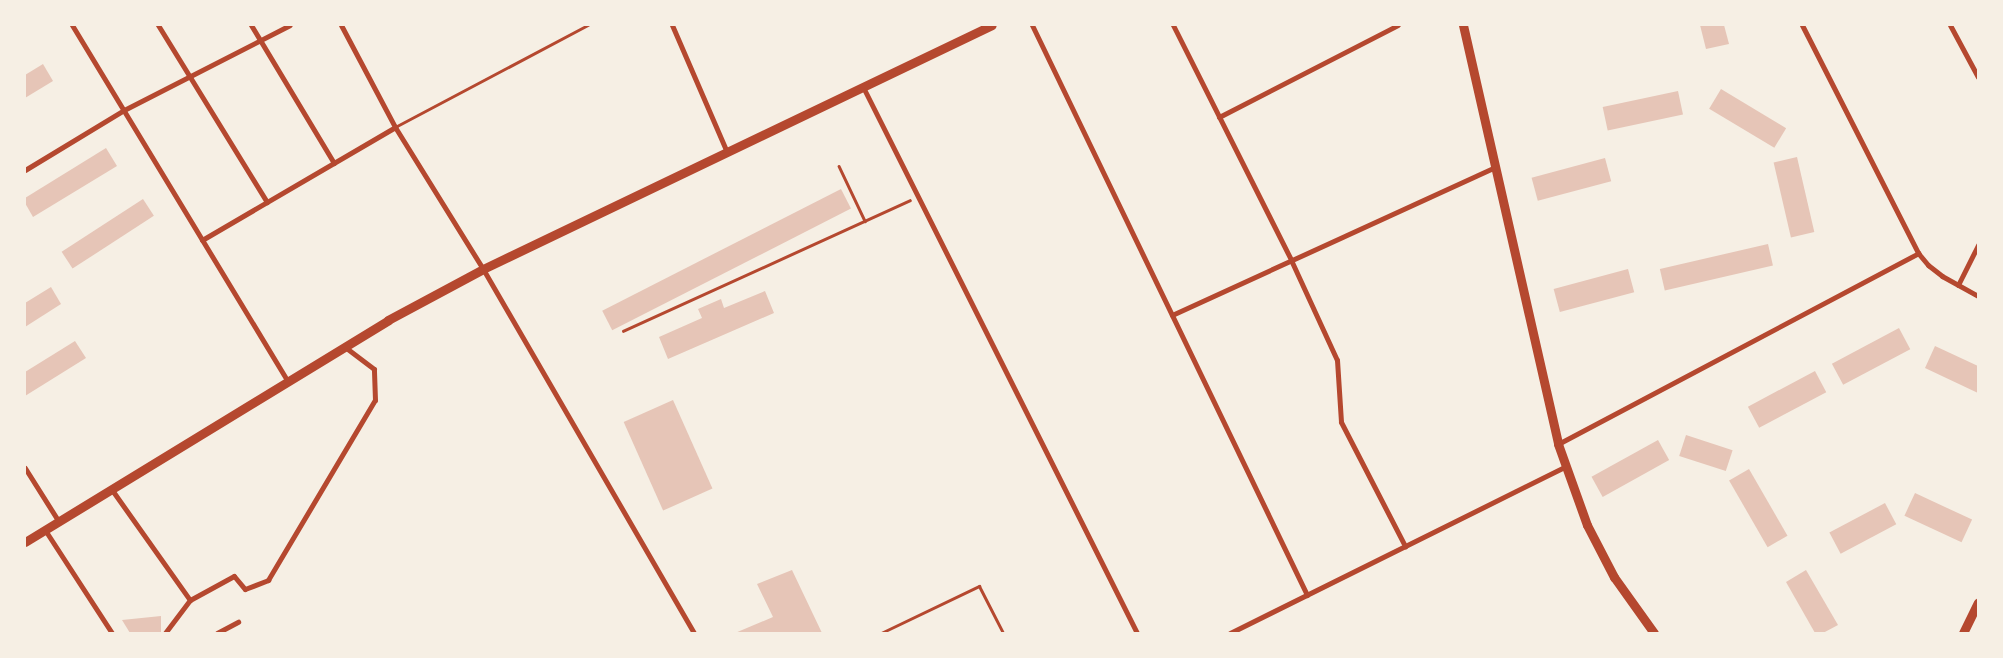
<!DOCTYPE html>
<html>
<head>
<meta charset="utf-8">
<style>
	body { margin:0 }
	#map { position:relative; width:2003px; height:658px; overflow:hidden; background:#f6efe4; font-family:Overpass,sans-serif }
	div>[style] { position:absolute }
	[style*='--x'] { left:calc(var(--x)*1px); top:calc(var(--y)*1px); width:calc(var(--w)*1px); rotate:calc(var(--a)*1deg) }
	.building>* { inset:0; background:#e6c5b7; transform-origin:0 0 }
	.path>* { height:2.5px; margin:-1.25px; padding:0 1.25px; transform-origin:1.25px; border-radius:1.25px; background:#b5482f }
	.service>* { height:3px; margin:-1.5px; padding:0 1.5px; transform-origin:1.5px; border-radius:1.5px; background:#b5482f }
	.minor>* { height:5px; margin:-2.5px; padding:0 2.5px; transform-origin:2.5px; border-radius:2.5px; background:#b5482f }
	.tertiary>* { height:9px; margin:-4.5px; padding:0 4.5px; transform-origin:4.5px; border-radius:4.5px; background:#b5482f }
	.secondary>* { height:9px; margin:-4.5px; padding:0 4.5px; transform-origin:4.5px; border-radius:4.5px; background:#b5482f }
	span { translate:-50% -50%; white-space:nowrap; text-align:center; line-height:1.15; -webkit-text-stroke:4px #f6efe4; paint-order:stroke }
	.frame { position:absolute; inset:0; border:26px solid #f6efe4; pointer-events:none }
</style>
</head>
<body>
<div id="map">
	<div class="building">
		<i style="clip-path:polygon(1700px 25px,1724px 25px,1729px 44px,1706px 49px)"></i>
		<i style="clip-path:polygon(43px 64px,53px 81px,25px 98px,25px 75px)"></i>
		<i style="left:1721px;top:89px;width:76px;height:23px;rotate:31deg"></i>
		<i style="left:1678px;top:91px;width:24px;height:77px;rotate:78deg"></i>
		<i style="clip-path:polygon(106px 148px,117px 166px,33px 217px,25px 203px,25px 198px)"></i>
		<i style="left:1797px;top:157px;width:77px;height:24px;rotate:77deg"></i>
		<i style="left:1605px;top:158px;width:24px;height:76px;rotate:75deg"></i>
		<i style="left:841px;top:189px;width:22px;height:268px;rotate:63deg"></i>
		<i style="left:143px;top:199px;width:20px;height:97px;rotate:57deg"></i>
		<i style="left:1768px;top:244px;width:22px;height:111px;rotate:77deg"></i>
		<i style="left:1628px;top:269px;width:24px;height:77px;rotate:75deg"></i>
		<i style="clip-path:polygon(51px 287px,61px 304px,25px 327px,25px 303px)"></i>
		<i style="clip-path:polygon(765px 291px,774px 313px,668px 359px,659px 337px,702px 318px,698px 309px,721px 299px,724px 308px)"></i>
		<i style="left:1899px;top:328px;width:24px;height:76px;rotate:62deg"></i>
		<i style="clip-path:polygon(75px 341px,86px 358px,25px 396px,25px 372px)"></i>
		<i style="clip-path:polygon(1935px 346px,1978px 366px,1978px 393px,1925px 368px)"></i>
		<i style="left:1815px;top:371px;width:24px;height:76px;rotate:62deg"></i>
		<i style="left:673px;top:400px;width:97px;height:54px;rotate:66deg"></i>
		<i style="left:1686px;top:435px;width:49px;height:22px;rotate:18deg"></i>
		<i style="left:1658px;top:440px;width:23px;height:76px;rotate:61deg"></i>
		<i style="left:1749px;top:469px;width:77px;height:23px;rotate:60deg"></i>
		<i style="left:1915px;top:493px;width:63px;height:25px;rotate:25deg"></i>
		<i style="left:1885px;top:503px;width:24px;height:63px;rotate:62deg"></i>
		<i style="clip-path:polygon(792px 570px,822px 633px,735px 633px,773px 617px,757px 584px)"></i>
		<i style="clip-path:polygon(1806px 570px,1838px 625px,1823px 633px,1815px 633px,1786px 582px)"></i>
		<i style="clip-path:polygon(161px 616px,161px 633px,130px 633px,122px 620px)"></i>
	</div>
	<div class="path">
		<i style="--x:839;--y:166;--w:61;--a:64.7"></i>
		<i style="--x:623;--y:331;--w:315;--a:-24.5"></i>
	</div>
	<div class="service">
		<i style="--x:395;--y:127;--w:218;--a:-27.9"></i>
		<i style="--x:881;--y:633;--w:109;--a:-25.6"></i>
		<i style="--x:979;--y:586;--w:53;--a:62.9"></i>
	</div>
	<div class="minor">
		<i style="--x:72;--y:25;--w:417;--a:58.8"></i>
		<i style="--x:158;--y:25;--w:208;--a:58.4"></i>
		<i style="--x:251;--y:25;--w:161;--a:59"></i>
		<i style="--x:341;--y:25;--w:115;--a:62.1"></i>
		<i style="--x:395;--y:127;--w:167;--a:58.2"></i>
		<i style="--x:483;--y:269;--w:421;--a:59.9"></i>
		<i style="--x:672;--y:25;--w:138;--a:66.6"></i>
		<i style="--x:1032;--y:25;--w:633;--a:64.24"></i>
		<i style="--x:1173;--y:25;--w:263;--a:63.3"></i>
		<i style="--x:1291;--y:260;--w:110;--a:65.3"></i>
		<i style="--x:1337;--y:360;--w:62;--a:86.3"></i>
		<i style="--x:1341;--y:422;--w:140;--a:62.7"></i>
		<i style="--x:1802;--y:25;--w:256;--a:63"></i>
		<i style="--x:1918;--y:253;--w:16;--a:50"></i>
		<i style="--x:1928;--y:265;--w:18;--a:38"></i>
		<i style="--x:1942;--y:276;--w:41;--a:29.1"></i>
		<i style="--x:1950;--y:25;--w:59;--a:61.7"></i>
		<i style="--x:863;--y:87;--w:611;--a:63.35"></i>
		<i style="--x:1219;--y:117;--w:201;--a:-27.2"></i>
		<i style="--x:25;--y:170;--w:116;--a:-31.2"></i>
		<i style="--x:124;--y:110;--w:186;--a:-27.1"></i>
		<i style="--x:202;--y:240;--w:224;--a:-30.3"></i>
		<i style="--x:1958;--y:285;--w:45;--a:-63.4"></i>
		<i style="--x:1172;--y:315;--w:355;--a:-24.6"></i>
		<i style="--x:1558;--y:444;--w:408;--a:-27.9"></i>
		<i style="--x:25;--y:468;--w:64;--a:57.8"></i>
		<i style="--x:112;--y:490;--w:135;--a:54.7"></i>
		<i style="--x:45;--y:530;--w:123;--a:57"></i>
		<i style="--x:165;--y:633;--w:41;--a:-52.9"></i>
		<i style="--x:190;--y:600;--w:50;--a:-28.6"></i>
		<i style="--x:234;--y:576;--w:17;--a:50"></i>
		<i style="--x:245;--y:589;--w:25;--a:-21"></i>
		<i style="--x:268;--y:580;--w:209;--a:-59.3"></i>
		<i style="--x:375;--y:400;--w:31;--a:-92"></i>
		<i style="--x:374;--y:369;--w:36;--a:-143"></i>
		<i style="--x:217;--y:633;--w:24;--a:-28"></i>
		<i style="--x:1230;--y:633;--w:375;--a:-26.4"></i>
	</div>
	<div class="tertiary">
		<i style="--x:1463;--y:25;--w:430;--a:77.2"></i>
		<i style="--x:1558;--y:444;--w:86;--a:70.3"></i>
		<i style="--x:1587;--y:525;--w:59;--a:62.6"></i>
		<i style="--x:1614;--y:577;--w:69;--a:54.5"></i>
		<i style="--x:1963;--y:633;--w:34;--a:-64"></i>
	</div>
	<div class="secondary">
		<i style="--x:25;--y:542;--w:426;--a:-31.4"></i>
		<i style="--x:388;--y:320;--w:108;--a:-28.2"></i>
		<i style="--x:483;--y:269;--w:564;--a:-25.61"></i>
	</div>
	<div class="frame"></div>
</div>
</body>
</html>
